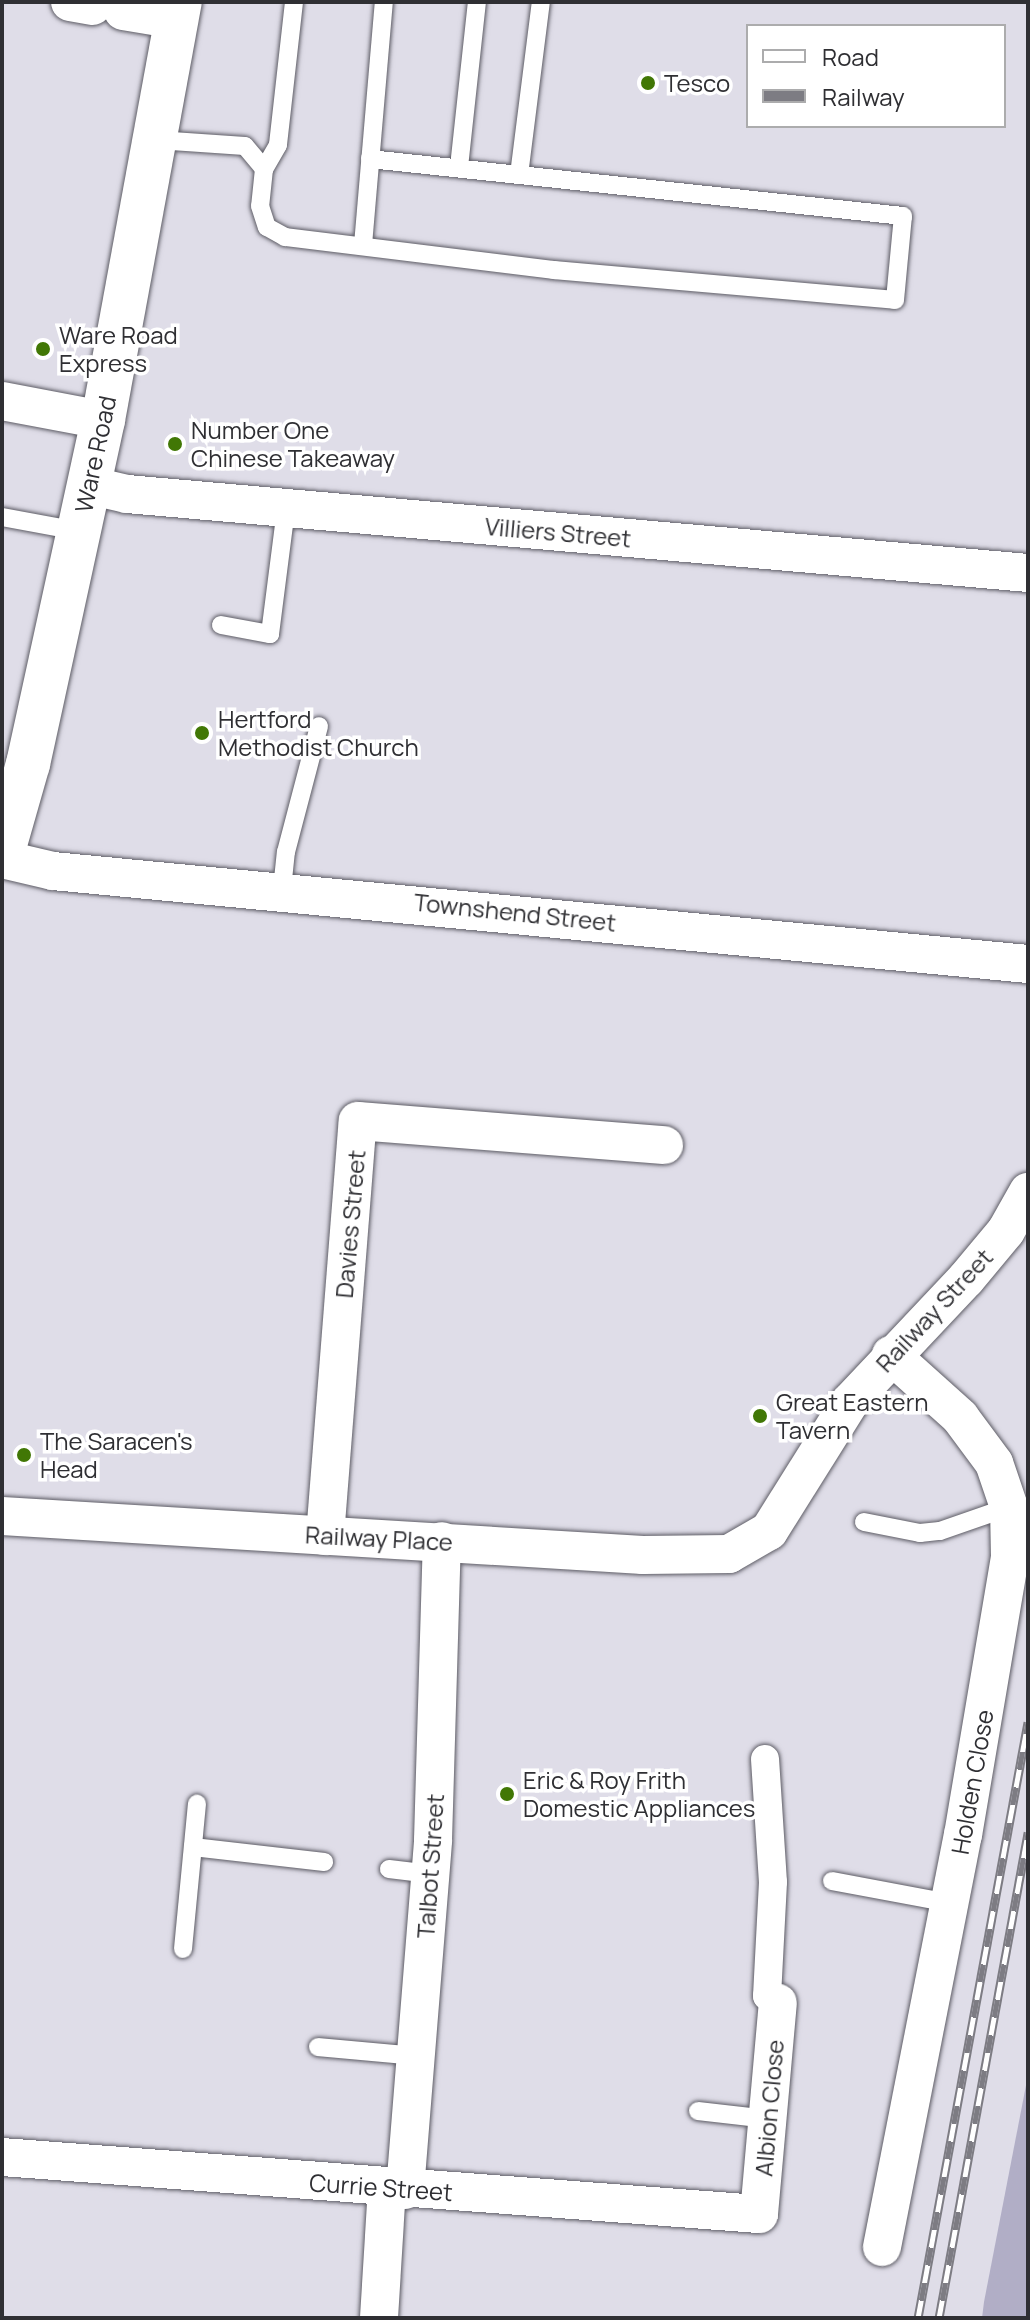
<!DOCTYPE html>
<html>
<head>
<meta charset="utf-8">
<style>
	body { margin:0 }
	#map { position:relative; width:1030px; height:2320px; overflow:hidden; background:#dfdde8; font-family:Manrope,sans-serif }
	div>[style] { position:absolute }
	[style*='--x'] { left:calc(var(--x)*1px); top:calc(var(--y)*1px); width:calc(var(--w)*1px); rotate:calc(var(--a)*1deg) }
	.green>* { inset:0; background:#b1aec6 }
	.roads { filter:drop-shadow(0 0 2px #5d5c65) drop-shadow(0 0 2px #5d5c65) }
	.service>* { height:18px; margin:-9px; padding:0 9px; transform-origin:9px; border-radius:9px; background:#fff }
	.pedestrian>* { height:28px; margin:-14px; padding:0 14px; transform-origin:14px; border-radius:14px; background:#fff }
	.minor>* { height:38px; margin:-19px; padding:0 19px; transform-origin:19px; border-radius:19px; background:#fff }
	.primary>* { height:44px; margin:-22px; padding:0 22px; transform-origin:22px; border-radius:22px; background:#fff }
	.rail>* { height:9px; margin-top:-4.5px; transform-origin:0; background:repeating-linear-gradient(90deg,#fff 0 18px,#7d7c83 0 36px); box-sizing:border-box; border-block:2px solid #7d7c83 }
	.dots>* { width:22px; height:22px; translate:-50% -50%; box-sizing:border-box; border:4px solid #fff; border-radius:50% }
	span { translate:-50% -50%; white-space:nowrap; text-align:center; line-height:1.15; -webkit-text-stroke:7px #fff; paint-order:stroke }
	.poi-label { font-size:24px; color:#2f2f33 }
	.left { translate:0 -50%; text-align:left }
	.street-label { font-size:24px; color:#2f2f33 }
	.frame { position:absolute; inset:0; border:4px solid #2f2f33; pointer-events:none }
	.legend { position:absolute; left:746px; top:24px; width:260px; height:104px; box-sizing:border-box; background:#fff; border:2px solid #acacad; margin:0; padding:10px 14px; list-style:none; font-size:24px; color:#2f2f33 }
	.legend li { display:flex; align-items:center; gap:16px; height:40px }
	.legend b { width:40px; border:2px solid #acacad }
</style>
</head>
<body>
<div id="map">
	<div class="green">
		<i style="clip-path:polygon(1028px 2075px,1028px 2318px,982px 2318px,984px 2302px)"></i>
	</div>
	<div class="roads">
		<div class="service">
			<i style="--x:294;--y:2;--w:144;--a:96.4"></i>
			<i style="--x:278;--y:145;--w:28;--a:120"></i>
			<i style="--x:264;--y:169;--w:37;--a:96"></i>
			<i style="--x:260;--y:206;--w:22;--a:72"></i>
			<i style="--x:267;--y:227;--w:21;--a:29"></i>
			<i style="--x:285;--y:237;--w:271;--a:7"></i>
			<i style="--x:554;--y:270;--w:342;--a:5"></i>
			<i style="--x:895;--y:300;--w:84;--a:-84.6"></i>
			<i style="--x:903;--y:216;--w:536;--a:-173.9"></i>
			<i style="--x:157;--y:140;--w:88;--a:3.9"></i>
			<i style="--x:245;--y:146;--w:30;--a:50"></i>
			<i style="--x:459;--y:167;--w:166;--a:-83.8"></i>
			<i style="--x:519;--y:175;--w:174;--a:-82.8"></i>
			<i style="--x:363;--y:245;--w:244;--a:-85.1"></i>
			<i style="--x:2;--y:517;--w:77;--a:10.4"></i>
			<i style="--x:221;--y:625;--w:50;--a:10.4"></i>
			<i style="--x:270;--y:634;--w:126;--a:-82.7"></i>
			<i style="--x:282;--y:889;--w:37;--a:-84"></i>
			<i style="--x:286;--y:852;--w:130;--a:-75.3"></i>
			<i style="--x:864;--y:1522;--w:57;--a:11.1"></i>
			<i style="--x:920;--y:1533;--w:20;--a:-6"></i>
			<i style="--x:940;--y:1531;--w:73;--a:-19.2"></i>
			<i style="--x:193;--y:1847;--w:132;--a:6.5"></i>
			<i style="--x:389;--y:1869;--w:42;--a:6.8"></i>
			<i style="--x:832;--y:1881;--w:120;--a:10.6"></i>
			<i style="--x:183;--y:1949;--w:146;--a:-84.5"></i>
			<i style="--x:318;--y:2047;--w:98;--a:5.2"></i>
			<i style="--x:698;--y:2111;--w:70;--a:6.5"></i>
		</div>
		<div class="pedestrian">
			<i style="--x:765;--y:1759;--w:123;--a:86.3"></i>
			<i style="--x:773;--y:1882;--w:114;--a:93"></i>
			<i style="--x:767;--y:1996;--w:13;--a:32"></i>
		</div>
		<div class="minor">
			<i style="--x:70;--y:2;--w:23;--a:10"></i>
			<i style="--x:123;--y:11;--w:55;--a:9.5"></i>
			<i style="--x:2;--y:401;--w:103;--a:10.7"></i>
			<i style="--x:88;--y:485;--w:40;--a:13"></i>
			<i style="--x:127;--y:494;--w:904;--a:5.01"></i>
			<i style="--x:2;--y:859;--w:52;--a:13.2"></i>
			<i style="--x:53;--y:871;--w:979;--a:5.45"></i>
			<i style="--x:2;--y:1516;--w:642;--a:3.48"></i>
			<i style="--x:643;--y:1555;--w:86;--a:-0.7"></i>
			<i style="--x:729;--y:1554;--w:46;--a:-29.9"></i>
			<i style="--x:769;--y:1531;--w:152;--a:-57.9"></i>
			<i style="--x:850;--y:1402;--w:169;--a:-46.7"></i>
			<i style="--x:966;--y:1279;--w:62;--a:-50.2"></i>
			<i style="--x:1006;--y:1231;--w:45;--a:-60.6"></i>
			<i style="--x:325;--y:1536;--w:416;--a:-85.5"></i>
			<i style="--x:358;--y:1121;--w:307;--a:4.5"></i>
			<i style="--x:2;--y:2157;--w:759;--a:4.31"></i>
			<i style="--x:759;--y:2214;--w:212;--a:-84.9"></i>
			<i style="--x:405;--y:2190;--w:351;--a:-85.4"></i>
			<i style="--x:433;--y:1840;--w:299;--a:-88.3"></i>
			<i style="--x:882;--y:2247;--w:420;--a:-78.9"></i>
			<i style="--x:963;--y:1835;--w:282;--a:-80.4"></i>
			<i style="--x:1010;--y:1557;--w:50;--a:-91.1"></i>
			<i style="--x:1009;--y:1507;--w:46;--a:-108.8"></i>
			<i style="--x:994;--y:1463;--w:57;--a:-126.5"></i>
			<i style="--x:960;--y:1417;--w:93;--a:-138.1"></i>
			<i style="--x:379;--y:2318;--w:130;--a:-86.5"></i>
		</div>
		<div class="primary">
			<i style="--x:2;--y:855;--w:95;--a:-74.1"></i>
			<i style="--x:28;--y:764;--w:352;--a:-77.7"></i>
			<i style="--x:103;--y:420;--w:425;--a:-79.6"></i>
		</div>
	</div>
	<div class="rail">
		<i style="--x:918;--y:2318;--w:606;--a:-79.54"></i>
		<i style="--x:939;--y:2318;--w:494;--a:-79.6"></i>
	</div>
	<div class="dots">
		<i style="left:648px;top:83px;background:#417705"></i>
		<i style="left:43px;top:349px;background:#417705"></i>
		<i style="left:175px;top:444px;background:#417705"></i>
		<i style="left:202px;top:733px;background:#417705"></i>
		<i style="left:760px;top:1416px;background:#417705"></i>
		<i style="left:24px;top:1455px;background:#417705"></i>
		<i style="left:507px;top:1794px;background:#417705"></i>
	</div>
	<div class="poi-label">
		<span class="left" style="left:664px;top:83px">Tesco</span>
		<span class="left" style="left:59px;top:349px">Ware Road<br>Express</span>
		<span class="left" style="left:191px;top:444px">Number One<br>Chinese Takeaway</span>
		<span class="left" style="left:218px;top:733px">Hertford<br>Methodist Church</span>
		<span class="left" style="left:776px;top:1416px">Great Eastern<br>Tavern</span>
		<span class="left" style="left:40px;top:1455px">The Saracen's<br>Head</span>
		<span class="left" style="left:523px;top:1794px">Eric &amp; Roy Frith<br>Domestic Appliances</span>
	</div>
	<div class="street-label">
		<span style="left:95px;top:454px;rotate:-78deg">Ware Road</span>
		<span style="left:558px;top:532px;rotate:5deg">Villiers Street</span>
		<span style="left:515px;top:912px;rotate:6deg">Townshend Street</span>
		<span style="left:350px;top:1224px;rotate:-85deg">Davies Street</span>
		<span style="left:934px;top:1310px;rotate:-47deg">Railway Street</span>
		<span style="left:379px;top:1538px;rotate:3deg">Railway Place</span>
		<span style="left:972px;top:1782px;rotate:-80deg">Holden Close</span>
		<span style="left:430px;top:1866px;rotate:-86deg">Talbot Street</span>
		<span style="left:769px;top:2108px;rotate:-85deg">Albion Close</span>
		<span style="left:381px;top:2187px;rotate:4deg">Currie Street</span>
	</div>
	<div class="frame"></div>
	<ul class="legend">
	<li><b style="height:10px;background:#fff"></b>Road</li>
	<li><b style="height:10px;background:#7d7c83"></b>Railway</li>
	</ul>
</div>
</body>
</html>
